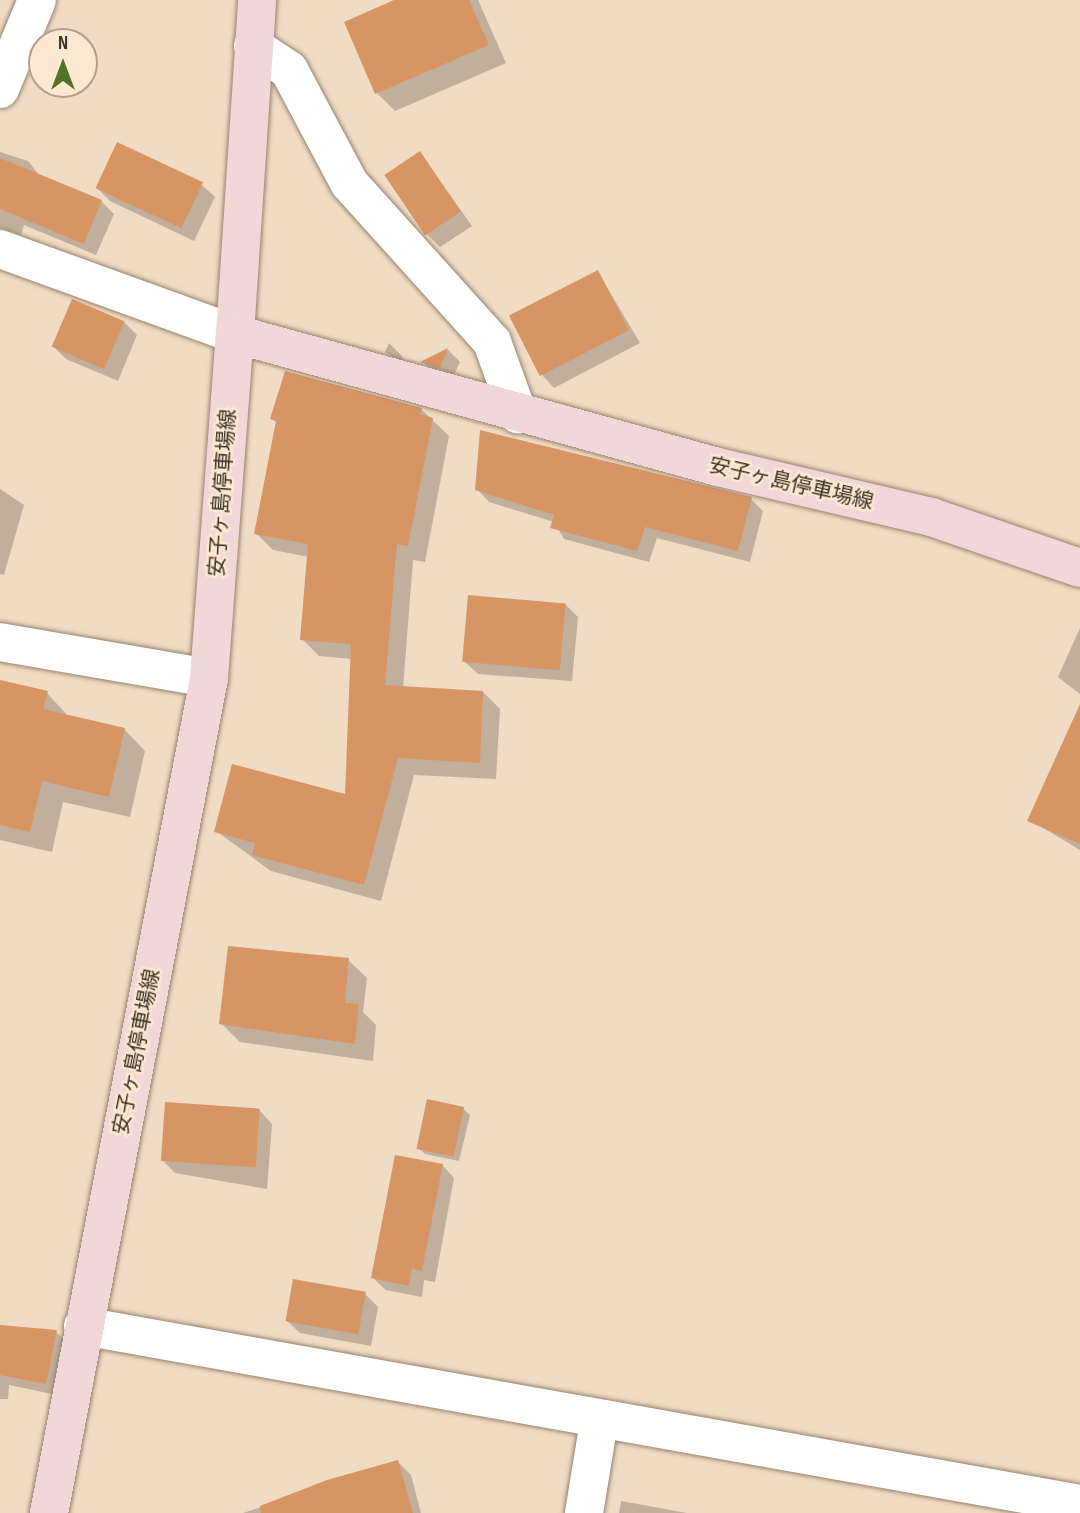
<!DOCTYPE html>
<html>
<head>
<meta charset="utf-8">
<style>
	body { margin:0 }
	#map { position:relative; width:1080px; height:1513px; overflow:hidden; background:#f0dbc4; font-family:"Sofia Sans Condensed","Noto Sans JP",sans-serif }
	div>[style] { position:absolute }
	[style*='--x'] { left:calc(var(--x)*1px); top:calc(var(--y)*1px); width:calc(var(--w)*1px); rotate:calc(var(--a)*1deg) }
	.shadow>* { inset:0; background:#0003 }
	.building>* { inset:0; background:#d89564; transform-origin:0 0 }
	.roads { filter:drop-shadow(0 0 2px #96836e) drop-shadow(0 0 2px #96836e) }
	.street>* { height:38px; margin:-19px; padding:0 19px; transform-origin:19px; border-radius:19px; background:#fff }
	.secondary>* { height:38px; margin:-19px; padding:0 19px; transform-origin:19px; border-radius:19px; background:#f2d7d8 }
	span { translate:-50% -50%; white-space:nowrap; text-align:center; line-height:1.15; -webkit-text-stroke:5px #fde8d1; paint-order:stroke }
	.street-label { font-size:21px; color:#3b332a }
	.north { position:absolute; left:28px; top:28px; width:70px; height:70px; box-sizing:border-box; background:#fde8d1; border:2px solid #afa08e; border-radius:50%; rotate:0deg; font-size:19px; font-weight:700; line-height:28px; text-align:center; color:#3b332a }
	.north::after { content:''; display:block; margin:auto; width:24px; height:32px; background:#537228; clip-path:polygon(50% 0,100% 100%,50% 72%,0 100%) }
</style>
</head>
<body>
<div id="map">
	<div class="shadow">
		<i style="clip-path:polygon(398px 0,478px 0,506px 63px,395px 111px,377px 93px)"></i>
		<i style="clip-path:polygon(118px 145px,202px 185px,215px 197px,194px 241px,110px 201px,97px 188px)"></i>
		<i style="clip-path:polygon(0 152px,28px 161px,40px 176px,101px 201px,114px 214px,96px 255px,24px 225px,21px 235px,0 228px)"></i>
		<i style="clip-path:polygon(420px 153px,472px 226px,440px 247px,427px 234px)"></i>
		<i style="clip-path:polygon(598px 272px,640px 343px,554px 388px,542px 375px)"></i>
		<i style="clip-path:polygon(124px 322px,137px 335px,118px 381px,66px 359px,53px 346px)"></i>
		<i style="clip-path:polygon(389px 343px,401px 355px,408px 367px,385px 352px)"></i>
		<i style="clip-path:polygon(448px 350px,460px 362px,452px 379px,423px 363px)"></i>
		<i style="clip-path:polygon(286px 373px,422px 410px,449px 436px,425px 562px,413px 560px,403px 688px,483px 692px,500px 709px,496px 779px,414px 775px,381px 901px,271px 871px,216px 831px,346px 796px,352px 659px,319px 656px,302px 639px,309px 557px,273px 550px,256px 533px,277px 423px,272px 419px)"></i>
		<i style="clip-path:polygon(0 489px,24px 505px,4px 575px,0 574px)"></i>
		<i style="clip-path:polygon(477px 489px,751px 499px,763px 511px,750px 562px,657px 538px,649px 562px,564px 539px,554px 522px,489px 502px)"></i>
		<i style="clip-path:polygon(565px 604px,578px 617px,572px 681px,478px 674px,465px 662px)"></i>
		<i style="clip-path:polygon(1080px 628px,1080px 694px,1058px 677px)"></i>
		<i style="clip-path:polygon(0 682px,47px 693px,68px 716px,124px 729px,145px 751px,130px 817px,63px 802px,52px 852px,0 840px)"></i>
		<i style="clip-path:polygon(1080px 708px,1080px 850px,1030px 820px)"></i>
		<i style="clip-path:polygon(348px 960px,367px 978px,363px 1012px,376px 1025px,373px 1061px,240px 1042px,221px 1023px)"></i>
		<i style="clip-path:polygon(463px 1109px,470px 1115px,459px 1161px,425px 1154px,419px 1148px)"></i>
		<i style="clip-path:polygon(260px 1111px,272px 1124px,267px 1189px,175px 1173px,162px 1160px)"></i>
		<i style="clip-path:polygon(442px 1165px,454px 1178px,435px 1282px,424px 1280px,422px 1297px,386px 1290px,373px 1278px)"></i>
		<i style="clip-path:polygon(365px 1294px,378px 1307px,371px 1346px,300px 1333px,287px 1321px)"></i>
		<i style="clip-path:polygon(0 1326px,56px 1332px,68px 1343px,57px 1395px,9px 1385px,8px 1399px,0 1399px)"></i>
		<i style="clip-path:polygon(398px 1462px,411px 1475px,421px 1513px,243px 1513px)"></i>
		<i style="clip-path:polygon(621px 1501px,687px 1513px,619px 1513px)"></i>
	</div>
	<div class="building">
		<i style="clip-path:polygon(394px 0,469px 0,489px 45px,375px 94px,344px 22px)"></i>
		<i style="left:117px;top:142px;width:95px;height:51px;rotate:25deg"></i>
		<i style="left:420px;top:151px;width:73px;height:43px;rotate:56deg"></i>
		<i style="clip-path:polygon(0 158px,102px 200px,84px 244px,0 209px)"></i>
		<i style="left:598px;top:270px;width:68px;height:100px;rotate:63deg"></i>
		<i style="left:72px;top:299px;width:57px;height:52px;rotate:23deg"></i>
		<i style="clip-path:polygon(448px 348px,440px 368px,420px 362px)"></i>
		<i style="clip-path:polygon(285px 371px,422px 408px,420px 414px,433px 418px,408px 546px,397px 544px,385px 685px,483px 691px,480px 763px,398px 758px,364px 885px,252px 855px,255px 843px,214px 832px,232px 764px,345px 794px,351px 644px,300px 640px,308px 544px,254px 534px,276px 421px,270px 419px)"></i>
		<i style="clip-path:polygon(480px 430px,752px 497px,738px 551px,645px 527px,637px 551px,550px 528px,554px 515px,475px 490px)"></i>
		<i style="left:468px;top:595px;width:98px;height:67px;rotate:5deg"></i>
		<i style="clip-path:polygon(0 680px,48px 691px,43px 709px,125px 728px,109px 797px,42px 781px,30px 832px,0 825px)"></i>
		<i style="clip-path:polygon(1080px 704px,1080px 844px,1027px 821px)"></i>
		<i style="clip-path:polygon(228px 946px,349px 958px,345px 1003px,359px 1004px,355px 1044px,219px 1024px)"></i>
		<i style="left:427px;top:1099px;width:38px;height:51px;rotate:12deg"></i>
		<i style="left:165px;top:1102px;width:95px;height:59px;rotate:4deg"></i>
		<i style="clip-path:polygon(395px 1155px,443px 1164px,422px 1271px,412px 1268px,409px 1286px,371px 1278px)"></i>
		<i style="left:293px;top:1279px;width:74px;height:43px;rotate:10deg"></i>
		<i style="clip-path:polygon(0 1325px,57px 1330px,46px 1384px,0 1375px)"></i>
		<i style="clip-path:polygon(398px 1460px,413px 1513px,261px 1513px,260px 1506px,327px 1480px)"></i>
	</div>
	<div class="roads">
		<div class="street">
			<i style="--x:253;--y:46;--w:43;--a:33.7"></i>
			<i style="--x:289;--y:70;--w:128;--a:62"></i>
			<i style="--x:349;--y:183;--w:214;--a:48"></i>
			<i style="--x:492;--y:342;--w:77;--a:70.1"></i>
			<i style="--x:0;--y:89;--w:96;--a:-67.4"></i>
			<i style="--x:0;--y:249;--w:250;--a:19.9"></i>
			<i style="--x:0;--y:642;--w:212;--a:9.8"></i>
			<i style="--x:83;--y:1326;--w:1013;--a:10.12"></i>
			<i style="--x:584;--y:1513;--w:93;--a:-80.7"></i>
		</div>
		<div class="secondary">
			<i style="--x:235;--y:334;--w:335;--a:-86.2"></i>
			<i style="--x:49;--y:1513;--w:850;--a:-79.15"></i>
			<i style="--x:209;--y:678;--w:345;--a:-85.7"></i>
			<i style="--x:235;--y:334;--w:497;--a:15.4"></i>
			<i style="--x:714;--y:466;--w:223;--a:13.2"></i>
			<i style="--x:931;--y:517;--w:157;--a:18.9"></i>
		</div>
	</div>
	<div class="street-label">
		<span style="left:791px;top:484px;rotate:13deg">安子ヶ島停車場線</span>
		<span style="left:223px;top:493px;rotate:-86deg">安子ヶ島停車場線</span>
		<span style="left:137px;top:1052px;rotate:-79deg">安子ヶ島停車場線</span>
	</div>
	<div class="north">N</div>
</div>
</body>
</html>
